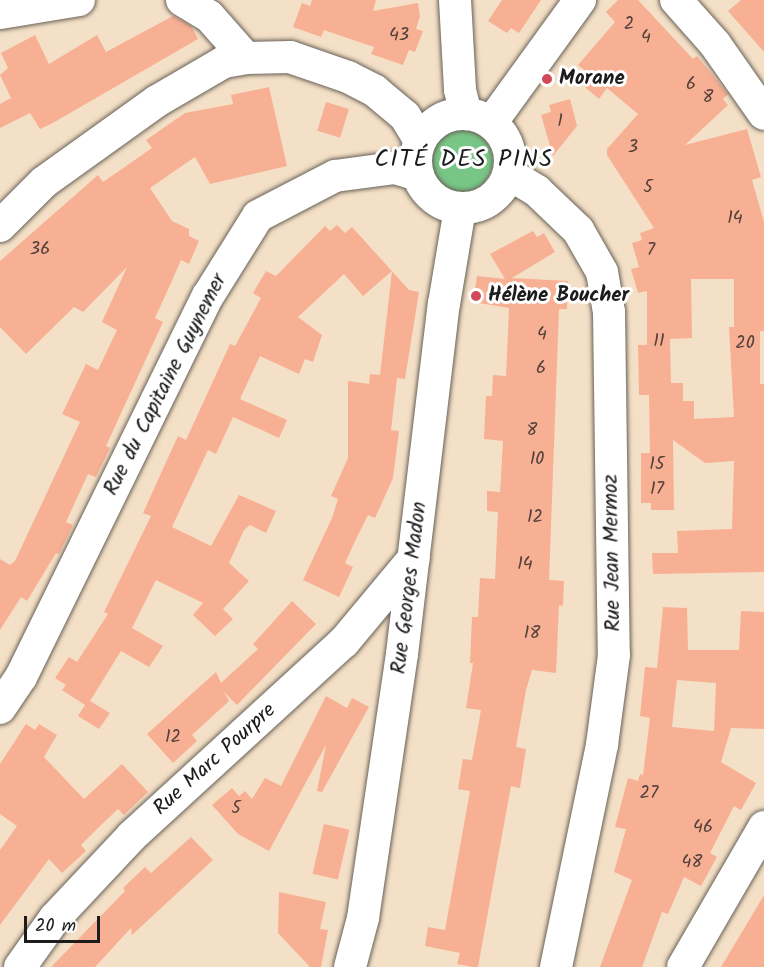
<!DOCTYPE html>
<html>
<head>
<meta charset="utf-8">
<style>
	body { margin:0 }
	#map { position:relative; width:764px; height:967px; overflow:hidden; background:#f4e0c6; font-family:Kalam,sans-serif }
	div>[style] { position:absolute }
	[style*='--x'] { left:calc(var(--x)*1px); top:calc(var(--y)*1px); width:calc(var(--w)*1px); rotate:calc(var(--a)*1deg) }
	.green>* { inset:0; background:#78c686 }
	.round { border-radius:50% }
	.building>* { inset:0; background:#f8b094; transform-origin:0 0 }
	.roads { filter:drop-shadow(0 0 2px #686158) drop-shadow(0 0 2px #686158) }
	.street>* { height:32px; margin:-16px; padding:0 16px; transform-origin:16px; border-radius:16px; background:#fff }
	.street>.ring { margin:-16px; padding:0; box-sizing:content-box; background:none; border:32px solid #fff; border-radius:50% }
	.dots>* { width:16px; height:16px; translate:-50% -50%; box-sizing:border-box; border:3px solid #fff; border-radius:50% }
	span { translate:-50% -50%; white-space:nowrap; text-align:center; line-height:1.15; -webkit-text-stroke:6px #fff; paint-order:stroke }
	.number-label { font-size:18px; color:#53413a }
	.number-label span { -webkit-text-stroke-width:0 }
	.poi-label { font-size:21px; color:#1c1c1c; font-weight:700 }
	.left { translate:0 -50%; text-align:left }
	.street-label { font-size:21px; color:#1c1c1c }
	.quarter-label { font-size:24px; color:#1c1c1c; letter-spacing:1.5px }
	.scale { position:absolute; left:24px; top:916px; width:76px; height:27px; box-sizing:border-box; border:3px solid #1c1c1c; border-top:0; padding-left:8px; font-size:18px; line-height:21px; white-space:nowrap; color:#1c1c1c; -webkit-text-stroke:4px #fff; paint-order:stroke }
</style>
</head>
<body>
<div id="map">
	<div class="green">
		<i class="round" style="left:431px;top:130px;width:62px;height:62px"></i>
	</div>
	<div class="building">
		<i style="clip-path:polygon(312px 0,376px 0,373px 11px,418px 3px,420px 16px,416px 29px,423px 31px,415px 52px,409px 50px,403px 65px,371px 54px,374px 47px,350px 39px,324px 30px,321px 37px,293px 27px,302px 3px,310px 6px)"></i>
		<i style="clip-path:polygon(502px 0,541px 0,519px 33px,511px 28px,507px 33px,488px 21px)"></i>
		<i style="clip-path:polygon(evenodd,618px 0,638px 0,693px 59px,697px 56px,728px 94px,723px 99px,728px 105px,685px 145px,747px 129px,761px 177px,752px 180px,764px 222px,764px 331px,760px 331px,760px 384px,764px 384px,764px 572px,653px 574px,652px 553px,678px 553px,677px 531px,732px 529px,734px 461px,705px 463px,673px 440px,674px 510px,651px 510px,651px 503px,641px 503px,641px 453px,650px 453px,649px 395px,639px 395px,638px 345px,647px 345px,647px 291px,638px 293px,631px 269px,639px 267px,632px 243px,642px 240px,640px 233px,654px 228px,607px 155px,607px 149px,638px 114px,607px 88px,599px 99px,580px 83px,588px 73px,578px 65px,615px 22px,606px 12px,618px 0,691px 279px,734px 279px,734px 327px,729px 327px,734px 417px,694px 419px,694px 401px,683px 401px,683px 383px,671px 383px,670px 339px,692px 338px,691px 279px)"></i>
		<i style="clip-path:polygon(741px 0,764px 0,764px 52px,728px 11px)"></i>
		<i style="clip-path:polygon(173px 16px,191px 26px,198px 39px,51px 124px,40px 129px,30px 113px,0 128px,0 104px,11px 98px,0 75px,8px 68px,1px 53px,35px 35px,49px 64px,97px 35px,106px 52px)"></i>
		<i style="clip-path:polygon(269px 87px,287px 166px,210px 184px,195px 157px,150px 188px,172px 221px,189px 229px,189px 236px,199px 241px,189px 264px,181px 260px,171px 283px,155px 318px,163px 322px,106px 446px,110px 448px,96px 477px,88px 474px,66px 522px,73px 525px,59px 554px,56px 553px,27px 601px,21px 597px,0 630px,0 559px,10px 565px,15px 561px,80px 422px,62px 414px,86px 364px,98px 370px,117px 330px,102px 322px,127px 267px,83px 312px,74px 307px,26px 354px,0 327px,0 261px,98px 175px,103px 182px,152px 148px,146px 140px,185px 113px,233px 104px,231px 95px)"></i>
		<i style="clip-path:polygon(570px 99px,577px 126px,553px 156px,541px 115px,551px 112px,549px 105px)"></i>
		<i style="left:326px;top:102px;width:24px;height:30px;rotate:17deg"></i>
		<i style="clip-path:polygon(337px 225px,345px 233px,352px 227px,409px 290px,419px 292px,405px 379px,397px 378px,391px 430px,399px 431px,393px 478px,375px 518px,368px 515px,356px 539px,345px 563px,353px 567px,339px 597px,303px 580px,332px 518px,338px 499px,331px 496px,348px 458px,348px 381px,369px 384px,370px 374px,380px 375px,392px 271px,363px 296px,344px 274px,298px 317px,322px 335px,313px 362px,305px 359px,299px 374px,260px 356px,240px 399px,287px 420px,279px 438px,233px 417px,216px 454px,208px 450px,172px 527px,211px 546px,239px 495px,276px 511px,266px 533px,250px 525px,244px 530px,229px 563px,249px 581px,223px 609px,233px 619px,215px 636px,193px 615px,203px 603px,156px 580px,132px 628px,163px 646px,149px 667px,121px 651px,90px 701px,110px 713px,99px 729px,78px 716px,85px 705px,62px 690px,66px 685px,55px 678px,69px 657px,77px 662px,108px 614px,104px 612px,151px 516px,143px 513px,167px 460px,178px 436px,186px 440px,230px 344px,235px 346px,261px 298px,253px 293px,266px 271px,276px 276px,325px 226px,330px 231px)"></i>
		<i style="clip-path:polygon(533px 231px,537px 237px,544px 233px,555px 252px,512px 278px,568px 281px,567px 309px,559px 309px,549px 580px,564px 581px,563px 606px,559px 605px,556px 673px,532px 670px,526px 690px,516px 747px,526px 749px,520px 788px,511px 786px,478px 967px,473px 967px,457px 964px,460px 953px,425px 946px,428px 927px,445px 930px,470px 791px,458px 789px,463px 759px,472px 760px,481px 710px,466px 708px,473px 663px,470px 663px,472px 617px,478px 617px,480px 578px,495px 579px,498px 512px,487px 511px,487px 491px,500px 492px,503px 441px,484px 439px,486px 396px,492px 396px,493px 375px,506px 376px,509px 308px,473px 302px,477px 276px,505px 279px,490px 254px)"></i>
		<i style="clip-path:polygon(292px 601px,316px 624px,237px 705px,224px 692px,229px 701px,192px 735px,197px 741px,173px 763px,147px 734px,216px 672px,221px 683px,258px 649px,253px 644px)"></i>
		<i style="clip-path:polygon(evenodd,663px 607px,687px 608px,688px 650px,739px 650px,741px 611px,764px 612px,764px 729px,731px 728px,721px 762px,756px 783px,741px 810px,734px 806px,710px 853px,717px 857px,701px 886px,684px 877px,668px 914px,662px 912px,642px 967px,600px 967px,632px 880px,614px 872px,626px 829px,615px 827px,628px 778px,638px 781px,640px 774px,643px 775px,650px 718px,640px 716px,645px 667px,657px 668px,663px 607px,677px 680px,716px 683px,714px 731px,672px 727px,677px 680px)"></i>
		<i style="clip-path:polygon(326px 696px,347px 708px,352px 698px,369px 707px,322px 792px,317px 791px,326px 745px,269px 851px,238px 834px,212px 805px,232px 788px,239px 796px,245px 791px,252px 799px,265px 778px,281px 786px)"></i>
		<i style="clip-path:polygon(26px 724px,35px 730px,39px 724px,57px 735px,44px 757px,84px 799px,122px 764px,148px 792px,124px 815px,118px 809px,99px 827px,81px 845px,86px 851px,62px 873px,49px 859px,0 925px,0 850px,17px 826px,0 814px,0 764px)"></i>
		<i style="left:324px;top:824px;width:26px;height:51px;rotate:13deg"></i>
		<i style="clip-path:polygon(191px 837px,213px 860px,132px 935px,131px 928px,95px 967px,51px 967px,125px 891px,123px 888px,145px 867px,151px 873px)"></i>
		<i style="clip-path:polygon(279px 892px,326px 902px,320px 929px,328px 930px,321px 967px,310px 967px,278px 933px)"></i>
		<i style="clip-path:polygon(764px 895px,764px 967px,721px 967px,742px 932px)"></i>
	</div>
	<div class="roads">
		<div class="street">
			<i style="--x:182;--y:0;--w:31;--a:31"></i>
			<i style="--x:209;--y:16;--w:56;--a:48.6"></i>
			<i style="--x:455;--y:0;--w:90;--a:86.8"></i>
			<i style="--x:460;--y:90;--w:25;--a:76"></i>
			<i style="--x:676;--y:0;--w:59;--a:48.4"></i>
			<i style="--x:715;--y:44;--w:85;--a:55"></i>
			<i style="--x:0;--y:13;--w:80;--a:-9.3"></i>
			<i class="ring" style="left:416px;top:114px;width:62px;height:62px"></i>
			<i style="--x:491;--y:123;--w:152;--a:-54.1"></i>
			<i style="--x:509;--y:174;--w:33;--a:31"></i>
			<i style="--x:537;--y:191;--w:57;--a:43.6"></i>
			<i style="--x:578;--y:230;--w:48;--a:60.3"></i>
			<i style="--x:602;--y:272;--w:41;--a:80.1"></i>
			<i style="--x:609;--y:312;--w:343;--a:89.2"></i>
			<i style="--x:614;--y:655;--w:91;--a:97.6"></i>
			<i style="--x:602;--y:745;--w:227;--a:101.7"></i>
			<i style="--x:0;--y:226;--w:62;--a:-45"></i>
			<i style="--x:44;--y:182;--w:139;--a:-35.6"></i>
			<i style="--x:157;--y:101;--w:78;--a:-30.2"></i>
			<i style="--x:224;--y:62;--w:22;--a:-10"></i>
			<i style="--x:246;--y:58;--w:44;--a:-1.3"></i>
			<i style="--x:290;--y:57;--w:61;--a:19"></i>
			<i style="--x:348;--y:77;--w:30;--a:27"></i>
			<i style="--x:375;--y:91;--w:39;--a:40"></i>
			<i style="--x:405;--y:116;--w:29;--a:59"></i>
			<i style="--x:0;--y:708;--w:37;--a:-56"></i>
			<i style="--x:21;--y:677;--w:424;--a:-63.9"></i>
			<i style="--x:208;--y:296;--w:94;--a:-58"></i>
			<i style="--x:258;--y:216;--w:87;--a:-27.5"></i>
			<i style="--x:335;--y:176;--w:61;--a:-7.6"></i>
			<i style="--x:395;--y:168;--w:24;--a:17"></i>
			<i style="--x:20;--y:967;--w:60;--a:-54.5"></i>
			<i style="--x:55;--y:918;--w:112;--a:-46.8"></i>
			<i style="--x:132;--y:836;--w:287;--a:-42.5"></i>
			<i style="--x:344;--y:642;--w:109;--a:-50.2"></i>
			<i style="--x:350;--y:967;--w:51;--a:-75.1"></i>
			<i style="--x:363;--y:918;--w:267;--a:-81.6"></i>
			<i style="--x:402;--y:654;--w:353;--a:-83.2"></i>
			<i style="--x:444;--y:304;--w:97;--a:-80.5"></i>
			<i style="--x:683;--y:967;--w:162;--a:-59.9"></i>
		</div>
	</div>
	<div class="dots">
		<i style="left:547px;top:79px;background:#d1495b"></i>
		<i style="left:476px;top:296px;background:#d1495b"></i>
	</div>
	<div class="number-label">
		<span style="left:629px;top:25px">2</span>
		<span style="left:399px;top:36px">43</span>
		<span style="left:646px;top:38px">4</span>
		<span style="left:691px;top:85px">6</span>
		<span style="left:708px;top:98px">8</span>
		<span style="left:560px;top:122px">1</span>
		<span style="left:633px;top:148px">3</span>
		<span style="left:648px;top:188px">5</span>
		<span style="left:735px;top:219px">14</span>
		<span style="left:40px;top:250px">36</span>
		<span style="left:651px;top:251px">7</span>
		<span style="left:542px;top:335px">4</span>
		<span style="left:659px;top:342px">11</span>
		<span style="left:745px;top:344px">20</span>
		<span style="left:541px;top:369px">6</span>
		<span style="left:532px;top:431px">8</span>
		<span style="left:537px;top:460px">10</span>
		<span style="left:657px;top:465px">15</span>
		<span style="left:657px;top:490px">17</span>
		<span style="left:535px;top:518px">12</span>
		<span style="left:525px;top:565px">14</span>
		<span style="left:532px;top:634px">18</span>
		<span style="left:173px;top:738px">12</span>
		<span style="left:649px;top:794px">27</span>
		<span style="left:236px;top:809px">5</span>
		<span style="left:703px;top:828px">46</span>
		<span style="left:692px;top:863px">48</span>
	</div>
	<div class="poi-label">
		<span class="left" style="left:559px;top:79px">Morane</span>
		<span class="left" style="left:488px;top:296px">Hélène Boucher</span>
	</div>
	<div class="street-label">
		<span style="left:166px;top:385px;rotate:-63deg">Rue du Capitaine Guynemer</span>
		<span style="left:613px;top:553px;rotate:-91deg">Rue Jean Mermoz</span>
		<span style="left:410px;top:588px;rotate:-83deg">Rue Georges Madon</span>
		<span style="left:215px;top:760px;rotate:-42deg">Rue Marc Pourpre</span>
	</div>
	<div class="quarter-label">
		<span style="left:464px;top:160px">CITÉ DES PINS</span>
	</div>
	<div class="scale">20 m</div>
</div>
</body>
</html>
